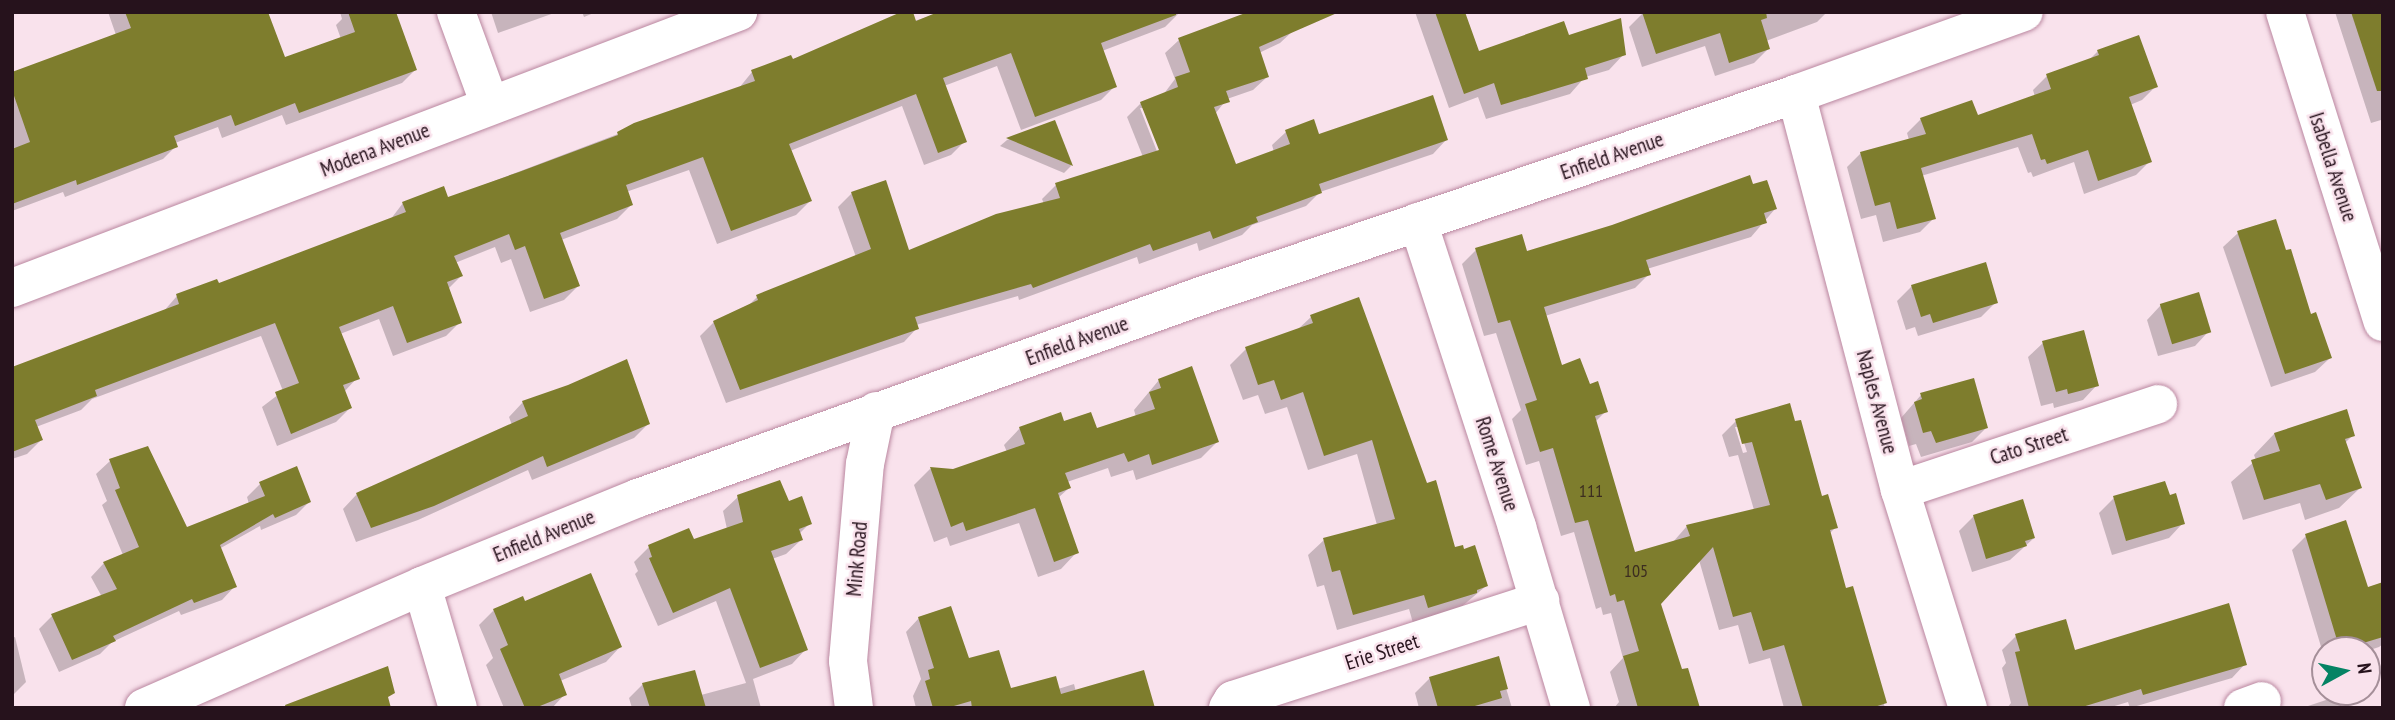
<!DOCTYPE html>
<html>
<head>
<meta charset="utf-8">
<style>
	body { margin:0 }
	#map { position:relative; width:2395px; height:720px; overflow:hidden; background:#f9e2ec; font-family:"PT Sans Narrow",sans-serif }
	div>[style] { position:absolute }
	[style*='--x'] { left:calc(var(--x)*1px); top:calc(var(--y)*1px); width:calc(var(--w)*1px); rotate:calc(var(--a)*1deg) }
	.shadow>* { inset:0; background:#0003 }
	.building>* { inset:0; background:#7e7d2d; transform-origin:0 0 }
	.roads { filter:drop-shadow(0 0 2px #ba87a0) drop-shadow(0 0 2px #ba87a0) }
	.minor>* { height:38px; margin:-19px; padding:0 19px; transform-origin:19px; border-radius:19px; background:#fff }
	span { translate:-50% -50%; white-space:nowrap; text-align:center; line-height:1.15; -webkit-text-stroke:5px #f9e2ec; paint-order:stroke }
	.number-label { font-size:18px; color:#3c2d20 }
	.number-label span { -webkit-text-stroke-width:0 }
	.street-label { font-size:21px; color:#26121c }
	.frame { position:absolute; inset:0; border:14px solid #26121c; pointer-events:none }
	.north { position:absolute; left:2311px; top:636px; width:70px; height:70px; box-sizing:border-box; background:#f9e2ec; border:2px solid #a58f99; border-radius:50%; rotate:82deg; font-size:19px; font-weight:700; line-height:28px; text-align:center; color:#26121c }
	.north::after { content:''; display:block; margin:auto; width:24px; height:32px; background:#058364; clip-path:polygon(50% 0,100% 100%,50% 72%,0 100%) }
</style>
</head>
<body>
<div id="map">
	<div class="shadow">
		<i style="clip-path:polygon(108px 12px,210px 12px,284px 59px,341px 39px,336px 25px,342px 19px,340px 12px,394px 12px,415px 70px,402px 83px,286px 125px,282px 115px,222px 138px,218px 127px,175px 143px,176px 146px,163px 159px,65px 197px,63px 192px,12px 211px,12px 74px,116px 35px)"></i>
		<i style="clip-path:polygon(491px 12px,557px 12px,498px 33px)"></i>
		<i style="clip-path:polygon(582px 12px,596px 12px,584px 17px)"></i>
		<i style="clip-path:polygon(943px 12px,1179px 13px,1165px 27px,1102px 51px,1115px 86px,1101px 100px,1021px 130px,997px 66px,944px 86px,965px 141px,951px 155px,924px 165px,902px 106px,790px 151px,810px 201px,796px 215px,717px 244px,689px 170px,626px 192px,631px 205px,617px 219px,561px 240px,578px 286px,564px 300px,530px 312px,511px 259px,501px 263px,495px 247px,455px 263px,461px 276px,448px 289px,460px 322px,446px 336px,393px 356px,379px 319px,340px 334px,357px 378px,344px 392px,350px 408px,336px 422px,277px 446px,262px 407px,283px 391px,261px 336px,92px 399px,81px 410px,36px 427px,41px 440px,27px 454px,12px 459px,12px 370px,163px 312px,177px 296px,216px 281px,218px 286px,390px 220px,403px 203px,447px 199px,739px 88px,752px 72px)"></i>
		<i style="clip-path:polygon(evenodd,1253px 12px,1287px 12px,1294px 30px,1280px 43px,1259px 53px,1267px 77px,1253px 90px,1227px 99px,1215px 114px,1235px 167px,1274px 152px,1272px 145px,1286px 132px,1318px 136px,1446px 140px,1433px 154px,1320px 192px,1306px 206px,1252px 225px,1242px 235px,1199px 251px,1197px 243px,1139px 264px,1137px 257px,1019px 300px,1018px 296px,916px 325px,917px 328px,904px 342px,726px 403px,700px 336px,714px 322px,746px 308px,757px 297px,856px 257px,838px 207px,852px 193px,908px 252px,1044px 204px,1042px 199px,1056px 185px,1143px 157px,1127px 117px,1141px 103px,1163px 95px,1175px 79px,1165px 53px,1179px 40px,1253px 12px,1140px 108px,1144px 108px,1163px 158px,1160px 159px,1140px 108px)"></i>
		<i style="clip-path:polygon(1415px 12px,1463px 12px,1478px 53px,1568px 37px,1624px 54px,1609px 70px,1585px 77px,1570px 94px,1486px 119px,1478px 97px,1449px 108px)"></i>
		<i style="clip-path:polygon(1827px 12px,1817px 22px,1766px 41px,1768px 49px,1754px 63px,1715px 76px,1705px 46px,1642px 67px,1629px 27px,1643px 13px)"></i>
		<i style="clip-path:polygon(2335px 12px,2383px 12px,2383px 125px,2381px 120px,2371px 123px)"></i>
		<i style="clip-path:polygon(2098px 51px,2156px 86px,2142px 100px,2130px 105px,2150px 161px,2136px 175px,2084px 194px,2074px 162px,2033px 177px,2031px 172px,2028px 173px,2018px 147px,1921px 176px,1934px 218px,1920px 232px,1883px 242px,1876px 215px,1861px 219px,1847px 167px,1861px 153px,1909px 140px,1907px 133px,1921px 119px,1977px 117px,2035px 97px,2033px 90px,2047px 76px,2089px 60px)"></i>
		<i style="clip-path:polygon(1054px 122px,1071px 166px,1064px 173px,1000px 146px,1007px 140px)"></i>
		<i style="clip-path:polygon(evenodd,1752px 186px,1775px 209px,1751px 237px,1647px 269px,1649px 274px,1635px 288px,1545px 316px,1561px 367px,1588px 386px,1606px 411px,1595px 422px,1634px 554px,1673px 542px,1687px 526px,1754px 510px,1738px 455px,1729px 457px,1722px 435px,1736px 421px,1821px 498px,1836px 527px,1829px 534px,1844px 590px,1852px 588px,1885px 708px,1784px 708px,1770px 658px,1749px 664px,1738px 625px,1719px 630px,1699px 560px,1659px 604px,1681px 672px,1699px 708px,1614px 708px,1619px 702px,1610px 672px,1623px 658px,1611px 613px,1603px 615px,1601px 607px,1596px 609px,1574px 532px,1561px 536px,1539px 461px,1526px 465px,1512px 419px,1521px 410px,1496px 333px,1484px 336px,1462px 264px,1476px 250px,1525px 253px,1752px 186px,1735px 427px,1739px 427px,1747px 452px,1743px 453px,1735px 427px)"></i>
		<i style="clip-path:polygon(2238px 233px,2310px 316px,2330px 358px,2315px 372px,2271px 387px,2223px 247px)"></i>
		<i style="clip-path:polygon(1912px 286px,1996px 302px,1981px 317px,1918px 336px,1915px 327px,1906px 330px,1897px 301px)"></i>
		<i style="clip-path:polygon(2161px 305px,2209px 331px,2195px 346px,2158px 356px,2147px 320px)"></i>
		<i style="clip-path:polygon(1311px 317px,1426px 485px,1454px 549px,1486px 586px,1460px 608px,1413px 623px,1409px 609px,1337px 630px,1324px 585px,1317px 587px,1308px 555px,1324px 540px,1377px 525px,1357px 454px,1308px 470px,1287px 407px,1265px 414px,1258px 395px,1243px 400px,1230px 365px,1246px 349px,1296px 331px)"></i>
		<i style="clip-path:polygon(2043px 343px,2097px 385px,2083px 400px,2054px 408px,2053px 403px,2041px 406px,2028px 357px)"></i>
		<i style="clip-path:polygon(1159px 380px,1217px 442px,1201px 458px,1136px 480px,1133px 470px,1111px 477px,1108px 468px,1067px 482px,1069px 488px,1058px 498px,1077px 552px,1061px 569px,1038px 577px,1019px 523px,950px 546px,947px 537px,934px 542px,914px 485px,930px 469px,953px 471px,1007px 452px,1004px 445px,1020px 428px,1063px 423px,1096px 430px,1136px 417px,1134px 410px)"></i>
		<i style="clip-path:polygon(1921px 395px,1986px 428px,1972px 442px,1921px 457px,1916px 444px,1909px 446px,1901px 418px)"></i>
		<i style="clip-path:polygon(523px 402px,648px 424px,634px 438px,532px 480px,528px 470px,418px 520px,356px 542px,343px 509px,357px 494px,512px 425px,509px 417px)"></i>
		<i style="clip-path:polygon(2274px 434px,2353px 435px,2345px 443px,2360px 488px,2339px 508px,2305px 520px,2300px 503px,2243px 520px,2231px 482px,2256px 460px,2254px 455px)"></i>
		<i style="clip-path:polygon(147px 448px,186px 529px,249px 504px,247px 497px,260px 484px,309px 502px,296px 515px,261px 530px,260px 526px,219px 549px,235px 586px,222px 600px,181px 615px,179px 611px,112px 642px,100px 654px,59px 672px,39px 629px,52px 616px,102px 597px,91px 577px,104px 563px,123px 555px,102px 505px,107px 501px,96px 474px,110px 461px)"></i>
		<i style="clip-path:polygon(738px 497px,788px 503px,810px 523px,799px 534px,801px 540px,786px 554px,772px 559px,806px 649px,792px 664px,753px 679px,761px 708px,632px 708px,629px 698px,643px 684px,701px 695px,746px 683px,716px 601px,658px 626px,635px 574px,638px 571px,634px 562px,649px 547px,693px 541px,727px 529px,723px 511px)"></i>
		<i style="clip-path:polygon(2114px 498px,2183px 523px,2169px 538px,2112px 555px,2099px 513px)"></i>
		<i style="clip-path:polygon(1974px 516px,2034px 538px,2010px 560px,1972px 572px,1959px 531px)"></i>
		<i style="clip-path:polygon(2306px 536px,2367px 589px,2383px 584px,2383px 644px,2379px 647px,2367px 651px,2325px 650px,2325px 660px,2292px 550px)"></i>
		<i style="clip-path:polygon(524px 603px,620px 647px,606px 662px,560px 681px,565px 694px,552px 708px,504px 708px,486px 665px,493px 658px,479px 625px,494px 610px)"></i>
		<i style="clip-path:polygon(919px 618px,967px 660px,1010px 690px,1058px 689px,1074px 684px,1076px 692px,1153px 708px,916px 708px,913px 696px,921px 679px,906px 632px)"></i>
		<i style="clip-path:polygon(2016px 636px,2074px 652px,2245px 664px,2232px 678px,2130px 708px,2128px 702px,2108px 708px,2007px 708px,2011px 703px,2002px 668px,2006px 663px,2002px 650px)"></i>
		<i style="clip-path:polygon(15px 637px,26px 682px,12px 696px,12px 638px)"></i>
		<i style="clip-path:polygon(1497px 658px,1512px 708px,1419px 708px,1415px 693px,1430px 678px)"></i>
		<i style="clip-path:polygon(2338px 696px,2342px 708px,2302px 708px)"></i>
	</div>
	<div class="building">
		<i style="clip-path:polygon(125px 12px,268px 12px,285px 57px,355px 32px,348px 12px,396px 12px,417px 70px,299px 113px,295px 103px,235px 126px,231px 115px,174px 136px,178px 147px,77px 185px,76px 180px,12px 204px,12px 149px,30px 142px,12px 90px,12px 72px,131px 28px)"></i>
		<i style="clip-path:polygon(901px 12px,913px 12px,916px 21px,938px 12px,1176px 12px,1176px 15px,1101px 43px,1117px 87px,1035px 117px,1011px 53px,943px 78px,967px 142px,938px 153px,916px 94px,789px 144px,812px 201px,731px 231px,703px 157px,626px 185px,633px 205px,560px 233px,580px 286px,544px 299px,525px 246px,515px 250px,509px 234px,454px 256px,463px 276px,447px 282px,462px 323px,407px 343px,393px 306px,339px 327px,360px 379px,343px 385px,352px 408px,291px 434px,275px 392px,299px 383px,275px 323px,95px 390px,97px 396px,35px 420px,43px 440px,12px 452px,12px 367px,179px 304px,176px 294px,217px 279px,219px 283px,406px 212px,402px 202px,444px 186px,448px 197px,519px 172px,618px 135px,617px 132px,634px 123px,755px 81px,751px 70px,791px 55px,793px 59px)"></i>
		<i style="clip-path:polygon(1248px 12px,1337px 13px,1259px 47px,1269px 77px,1226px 91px,1230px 102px,1214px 107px,1236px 164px,1290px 144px,1285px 130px,1314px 119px,1319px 134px,1433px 95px,1448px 140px,1319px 184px,1322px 193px,1256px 217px,1258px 222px,1213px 239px,1210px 231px,1153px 251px,1150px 244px,1033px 288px,1031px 284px,915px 317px,919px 329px,740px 390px,713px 321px,758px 300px,756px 295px,871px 249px,851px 192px,886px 180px,909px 250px,996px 214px,1060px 198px,1055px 183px,1159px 150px,1140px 102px,1178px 87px,1175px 77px,1190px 72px,1178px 38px)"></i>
		<i style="clip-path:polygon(1435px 12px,1465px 12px,1479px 51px,1564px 21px,1569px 35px,1621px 18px,1626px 55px,1585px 68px,1588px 79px,1501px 105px,1494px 83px,1464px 94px)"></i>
		<i style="clip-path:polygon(1642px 12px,1766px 12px,1767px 18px,1761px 20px,1770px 49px,1729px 63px,1720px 33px,1656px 54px)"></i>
		<i style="clip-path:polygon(2351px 12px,2383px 12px,2383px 91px,2377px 91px)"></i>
		<i style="clip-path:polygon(2139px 35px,2158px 87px,2129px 97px,2152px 162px,2098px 181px,2088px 150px,2047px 164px,2045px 159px,2041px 160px,2032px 134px,1921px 168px,1936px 219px,1897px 229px,1890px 202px,1875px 206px,1860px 152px,1926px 134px,1920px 118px,1972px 100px,1978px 115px,2051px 89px,2046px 74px,2099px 55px,2097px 50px)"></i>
		<i style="clip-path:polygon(1055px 120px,1073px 166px,1006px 138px)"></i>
		<i style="clip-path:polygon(1750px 175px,1753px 184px,1767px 180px,1777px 209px,1764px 213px,1767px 223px,1646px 260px,1651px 275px,1544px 307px,1562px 365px,1580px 358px,1590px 384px,1598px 381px,1608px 412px,1595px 416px,1635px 552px,1690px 536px,1686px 525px,1770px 505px,1752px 442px,1742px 444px,1735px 419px,1790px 403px,1795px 421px,1801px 420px,1822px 496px,1828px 494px,1838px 528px,1830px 530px,1846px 588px,1853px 586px,1887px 703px,1871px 708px,1803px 708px,1784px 645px,1763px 651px,1751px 612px,1733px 617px,1713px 547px,1661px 604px,1682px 669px,1688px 668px,1700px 708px,1638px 708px,1623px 656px,1639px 651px,1624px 600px,1617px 602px,1615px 594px,1610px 596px,1588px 520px,1575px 523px,1553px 448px,1540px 452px,1525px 404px,1537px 400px,1510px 320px,1498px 323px,1475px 248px,1522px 234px,1527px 251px,1612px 225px)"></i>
		<i style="clip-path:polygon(2276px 219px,2286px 250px,2291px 249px,2311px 314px,2316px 312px,2332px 358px,2285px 374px,2237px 231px)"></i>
		<i style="clip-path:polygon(1986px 262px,1998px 303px,1933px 323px,1930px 314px,1921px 317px,1911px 285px)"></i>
		<i style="left:2199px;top:292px;width:42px;height:41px;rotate:73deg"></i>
		<i style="clip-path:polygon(1359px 297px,1427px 483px,1436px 480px,1455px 547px,1463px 545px,1464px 549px,1475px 545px,1488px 586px,1477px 590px,1477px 593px,1428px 608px,1424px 595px,1353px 615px,1340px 570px,1332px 572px,1323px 538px,1395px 519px,1372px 440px,1324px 456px,1303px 392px,1281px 400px,1274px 380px,1258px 385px,1245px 347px,1313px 323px,1310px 315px)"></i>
		<i style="clip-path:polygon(2084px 330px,2099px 386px,2068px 394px,2067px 389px,2056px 392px,2042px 341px)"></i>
		<i style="clip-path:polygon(627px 359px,650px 424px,547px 467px,543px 456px,434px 506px,371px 528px,356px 493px,528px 416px,522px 401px,568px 385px)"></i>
		<i style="clip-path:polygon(1192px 366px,1219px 442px,1152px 465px,1149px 454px,1128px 462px,1124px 453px,1065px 473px,1071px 488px,1058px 493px,1079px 553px,1054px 562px,1035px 508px,966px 531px,963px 522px,951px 527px,930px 467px,953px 469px,1025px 444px,1019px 427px,1061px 412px,1064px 421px,1091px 412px,1097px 428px,1155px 409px,1149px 392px,1161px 388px,1158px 379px)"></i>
		<i style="clip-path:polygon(1974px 378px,1988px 428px,1936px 443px,1931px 431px,1923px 433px,1914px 402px,1922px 399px,1920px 393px)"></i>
		<i style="clip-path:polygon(2347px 409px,2355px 436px,2345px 439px,2362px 488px,2326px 500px,2320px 484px,2264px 500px,2251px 460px,2280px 451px,2274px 433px)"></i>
		<i style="clip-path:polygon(148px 446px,187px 527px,265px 496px,259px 482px,297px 466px,311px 502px,275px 518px,273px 514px,220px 545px,237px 587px,194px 603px,192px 599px,113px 636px,116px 641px,72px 660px,51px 614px,117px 589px,103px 562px,139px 547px,115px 490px,120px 488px,109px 459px)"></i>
		<i style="clip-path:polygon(780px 480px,789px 501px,802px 496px,812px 524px,799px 529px,803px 540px,771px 551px,808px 650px,760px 668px,730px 588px,673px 613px,649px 558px,652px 557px,648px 545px,689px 528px,694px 539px,743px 522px,737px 495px)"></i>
		<i style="clip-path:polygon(2165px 481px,2170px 495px,2176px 493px,2185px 524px,2126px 541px,2113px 496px)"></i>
		<i style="clip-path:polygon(2023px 499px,2035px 538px,2025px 541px,2027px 546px,1986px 559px,1973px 515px)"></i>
		<i style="clip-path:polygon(2346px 520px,2368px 587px,2383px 582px,2383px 637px,2340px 650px,2305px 534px)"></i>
		<i style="clip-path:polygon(591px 573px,622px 647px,559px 674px,567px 695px,535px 708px,525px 708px,500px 649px,508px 645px,493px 609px,523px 596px,525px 601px)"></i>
		<i style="clip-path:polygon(2229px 603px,2247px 665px,2143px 695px,2141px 689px,2079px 708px,2029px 708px,2015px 652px,2020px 651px,2015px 634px,2066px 619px,2075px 650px)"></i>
		<i style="clip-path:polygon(951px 606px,969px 658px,999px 650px,1011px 688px,1056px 676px,1061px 694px,1144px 670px,1155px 708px,972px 708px,971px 701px,947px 708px,933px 708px,925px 681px,930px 679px,928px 670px,934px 668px,918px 617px)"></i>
		<i style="clip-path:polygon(1499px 656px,1508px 689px,1500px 691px,1502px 698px,1468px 708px,1438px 708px,1429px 677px)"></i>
		<i style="clip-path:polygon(388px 666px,395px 693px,388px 697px,391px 708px,286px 708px,285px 705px)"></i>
		<i style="clip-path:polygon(695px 670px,706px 708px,650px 708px,642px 683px)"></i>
	</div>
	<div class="roads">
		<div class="minor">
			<i style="--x:456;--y:12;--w:99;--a:69.9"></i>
			<i style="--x:2285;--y:12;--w:325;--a:72.5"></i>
			<i style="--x:1796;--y:94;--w:409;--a:75.3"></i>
			<i style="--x:1900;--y:490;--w:228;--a:72.7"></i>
			<i style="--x:1418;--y:222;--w:321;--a:72"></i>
			<i style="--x:1517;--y:527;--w:189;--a:73.4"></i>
			<i style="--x:12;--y:288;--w:777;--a:-20.82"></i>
			<i style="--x:1900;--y:490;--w:272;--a:-18.4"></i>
			<i style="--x:422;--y:586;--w:127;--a:73.6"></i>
			<i style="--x:144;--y:708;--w:304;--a:-23.7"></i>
			<i style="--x:422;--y:586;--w:233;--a:-22.2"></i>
			<i style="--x:638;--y:498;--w:598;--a:-19.74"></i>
			<i style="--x:1201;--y:296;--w:628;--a:-18.75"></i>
			<i style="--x:1796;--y:94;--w:242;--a:-19.8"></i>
			<i style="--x:854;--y:708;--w:47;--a:-97.3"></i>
			<i style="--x:848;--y:661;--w:198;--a:-85.1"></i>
			<i style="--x:865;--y:464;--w:54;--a:-78.3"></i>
			<i style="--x:1228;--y:708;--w:9;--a:-58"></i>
			<i style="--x:1233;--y:700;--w:323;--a:-17.9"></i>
			<i style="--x:2243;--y:708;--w:20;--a:-20"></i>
		</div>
	</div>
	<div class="number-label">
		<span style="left:1591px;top:491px">111</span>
		<span style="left:1636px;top:571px">105</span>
	</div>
	<div class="street-label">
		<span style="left:375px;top:150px;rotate:-21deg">Modena Avenue</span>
		<span style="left:1612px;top:156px;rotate:-19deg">Enfield Avenue</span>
		<span style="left:2333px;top:167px;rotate:72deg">Isabella Avenue</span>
		<span style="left:1077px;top:341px;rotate:-20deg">Enfield Avenue</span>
		<span style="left:1877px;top:402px;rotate:75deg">Naples Avenue</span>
		<span style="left:2029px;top:446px;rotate:-18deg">Cato Street</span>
		<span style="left:1497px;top:464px;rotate:72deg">Rome Avenue</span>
		<span style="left:544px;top:536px;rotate:-22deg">Enfield Avenue</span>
		<span style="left:857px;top:559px;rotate:-85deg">Mink Road</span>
		<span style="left:1382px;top:652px;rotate:-18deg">Erie Street</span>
	</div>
	<div class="frame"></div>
	<div class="north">N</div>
</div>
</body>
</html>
